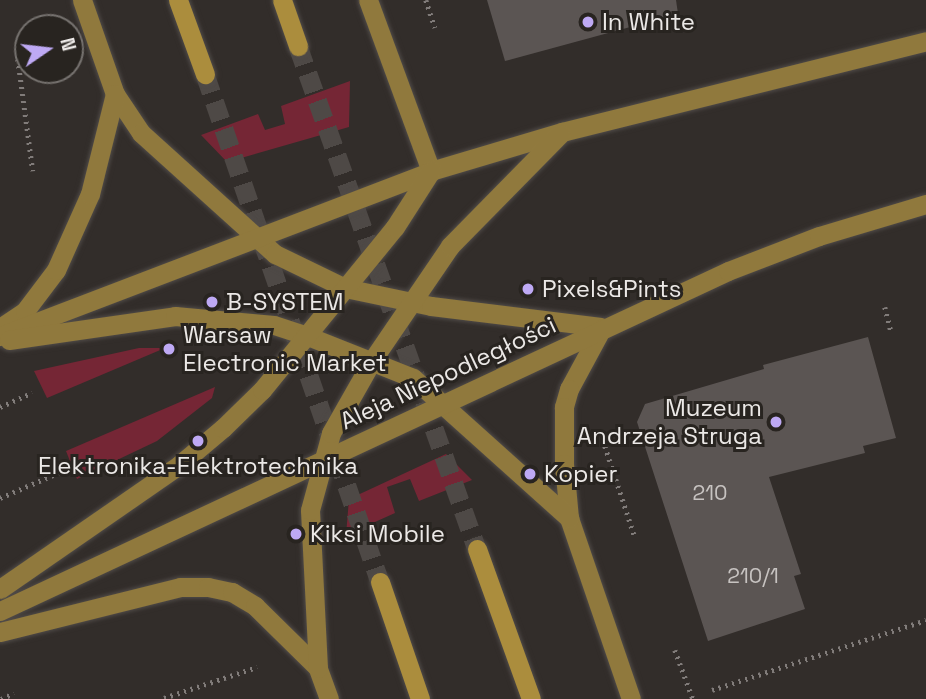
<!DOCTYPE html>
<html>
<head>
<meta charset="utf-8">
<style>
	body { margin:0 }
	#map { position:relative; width:926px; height:699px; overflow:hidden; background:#322d2a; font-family:"Space Grotesk",sans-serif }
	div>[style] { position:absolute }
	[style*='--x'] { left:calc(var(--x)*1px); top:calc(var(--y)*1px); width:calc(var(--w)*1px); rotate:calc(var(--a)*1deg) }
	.green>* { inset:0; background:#752635 }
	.building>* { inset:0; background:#5b5553 }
	.primary-tunnel>* { height:19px; margin-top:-9.5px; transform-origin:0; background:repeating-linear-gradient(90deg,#4e4946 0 19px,transparent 0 29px) }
	.path>* { height:4.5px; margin-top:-2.25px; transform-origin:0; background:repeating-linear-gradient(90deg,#817c7a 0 2px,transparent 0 7px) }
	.roads { filter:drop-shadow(0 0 2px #504b48) drop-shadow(0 0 2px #504b48) }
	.secondary>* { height:19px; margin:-9.5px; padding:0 9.5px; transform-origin:9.5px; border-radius:9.5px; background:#90793d }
	.primary>* { height:19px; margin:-9.5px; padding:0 9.5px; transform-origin:9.5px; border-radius:9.5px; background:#ab8d3d }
	.dots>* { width:19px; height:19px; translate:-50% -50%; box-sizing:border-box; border:4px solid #282420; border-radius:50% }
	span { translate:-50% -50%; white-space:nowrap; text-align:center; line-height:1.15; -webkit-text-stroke:6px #282420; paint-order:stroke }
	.number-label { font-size:21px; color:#c7c3c1 }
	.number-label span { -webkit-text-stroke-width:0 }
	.poi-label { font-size:24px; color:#ebe8e6 }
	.left { translate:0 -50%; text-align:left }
	.right { translate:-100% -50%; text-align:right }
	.street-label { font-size:24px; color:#ebe8e6 }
	.north { position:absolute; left:14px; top:14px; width:70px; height:70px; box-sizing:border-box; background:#282420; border:2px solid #76726f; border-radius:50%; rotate:76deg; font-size:19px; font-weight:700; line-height:28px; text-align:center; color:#ebe8e6 }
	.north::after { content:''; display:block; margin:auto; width:24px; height:32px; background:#bea9f4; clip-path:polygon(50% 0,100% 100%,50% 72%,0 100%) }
</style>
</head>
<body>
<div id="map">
	<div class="green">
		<i style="clip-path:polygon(350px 81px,349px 127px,227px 162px,201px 135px,258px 114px,265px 130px,285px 124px,281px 106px)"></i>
		<i style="clip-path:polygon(139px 348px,165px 348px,47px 398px,34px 371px)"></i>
		<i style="clip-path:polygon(215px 387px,212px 398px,157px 441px,77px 479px,66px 451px)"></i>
		<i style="clip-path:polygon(446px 454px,472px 480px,419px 501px,410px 479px,387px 487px,395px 513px,346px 535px,349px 499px)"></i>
	</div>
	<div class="building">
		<i style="clip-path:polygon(487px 0,676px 0,678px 14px,505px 61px)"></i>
		<i style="clip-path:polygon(868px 337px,896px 438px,863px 446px,865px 453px,769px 477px,801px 574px,794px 576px,805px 609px,708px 641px,637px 422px,645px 404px,764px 369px,763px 365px)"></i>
	</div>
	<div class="primary-tunnel">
		<i style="--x:298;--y:46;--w:534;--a:70.41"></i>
		<i style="--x:205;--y:74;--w:537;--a:70.99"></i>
	</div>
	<div class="path">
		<i style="--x:426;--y:0;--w:29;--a:72"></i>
		<i style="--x:18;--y:59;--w:113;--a:82.4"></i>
		<i style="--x:885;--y:307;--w:25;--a:76"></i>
		<i style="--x:0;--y:407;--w:35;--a:-24"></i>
		<i style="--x:605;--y:446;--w:93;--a:71.8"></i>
		<i style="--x:0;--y:498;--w:65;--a:-23.4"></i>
		<i style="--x:675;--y:650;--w:52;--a:69.8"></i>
		<i style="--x:712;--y:690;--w:225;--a:-18.1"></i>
		<i style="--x:164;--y:698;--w:98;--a:-18.4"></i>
		<i style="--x:1;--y:699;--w:14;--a:-25"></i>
	</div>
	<div class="roads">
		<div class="secondary">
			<i style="--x:82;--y:0;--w:100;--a:70.7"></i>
			<i style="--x:115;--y:94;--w:47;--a:56.3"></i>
			<i style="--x:141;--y:133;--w:181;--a:42.1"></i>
			<i style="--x:275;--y:254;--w:78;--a:25.9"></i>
			<i style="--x:345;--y:288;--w:88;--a:11.8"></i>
			<i style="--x:431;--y:306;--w:171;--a:7"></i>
			<i style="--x:368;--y:0;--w:182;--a:69.8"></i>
			<i style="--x:3;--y:326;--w:27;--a:-34"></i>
			<i style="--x:25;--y:311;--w:51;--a:-52.9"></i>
			<i style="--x:56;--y:270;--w:83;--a:-65.9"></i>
			<i style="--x:90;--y:194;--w:103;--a:-76"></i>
			<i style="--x:602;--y:328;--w:69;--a:118.4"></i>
			<i style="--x:569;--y:389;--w:19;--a:106"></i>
			<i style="--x:564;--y:407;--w:57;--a:90"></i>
			<i style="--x:564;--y:464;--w:54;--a:84.7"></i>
			<i style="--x:569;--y:518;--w:191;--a:71.1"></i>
			<i style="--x:0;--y:336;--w:462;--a:-20.9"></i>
			<i style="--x:431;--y:171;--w:137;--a:-16.6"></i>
			<i style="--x:562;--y:132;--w:375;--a:-14"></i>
			<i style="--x:9;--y:340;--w:168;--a:-8.2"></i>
			<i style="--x:175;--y:316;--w:99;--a:5.2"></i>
			<i style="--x:274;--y:325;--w:33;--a:18"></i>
			<i style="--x:305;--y:335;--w:116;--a:21.7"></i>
			<i style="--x:413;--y:378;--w:210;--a:41.9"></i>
			<i style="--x:0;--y:589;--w:218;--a:-34.7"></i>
			<i style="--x:179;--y:465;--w:57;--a:-40.1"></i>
			<i style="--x:223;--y:428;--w:54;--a:-44.3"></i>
			<i style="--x:262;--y:390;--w:210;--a:-50.8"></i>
			<i style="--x:395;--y:227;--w:67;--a:-57.3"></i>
			<i style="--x:0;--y:611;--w:803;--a:-25.03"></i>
			<i style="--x:728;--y:271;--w:97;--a:-21"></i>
			<i style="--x:819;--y:236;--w:112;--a:-16.7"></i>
			<i style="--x:0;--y:632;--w:186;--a:-14"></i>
			<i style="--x:180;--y:587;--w:28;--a:0"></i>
			<i style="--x:208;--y:587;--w:25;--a:12"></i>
			<i style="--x:232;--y:592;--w:27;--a:31"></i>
			<i style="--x:255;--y:606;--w:88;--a:44.5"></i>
			<i style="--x:329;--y:699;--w:33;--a:-110"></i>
			<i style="--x:318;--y:668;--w:158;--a:-92.9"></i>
			<i style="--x:310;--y:510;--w:80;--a:-74.7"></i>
			<i style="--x:331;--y:433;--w:85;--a:-60.4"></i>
			<i style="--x:373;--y:359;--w:137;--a:-55.7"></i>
			<i style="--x:450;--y:246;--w:157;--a:-45.5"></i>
		</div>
		<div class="primary">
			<i style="--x:178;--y:0;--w:79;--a:70"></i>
			<i style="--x:282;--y:0;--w:49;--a:70.8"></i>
			<i style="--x:477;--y:549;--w:159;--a:70.2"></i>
			<i style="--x:380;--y:582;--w:124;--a:71.1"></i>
		</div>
	</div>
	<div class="dots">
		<i style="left:588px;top:22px;background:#bea9f4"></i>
		<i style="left:528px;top:289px;background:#bea9f4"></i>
		<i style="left:212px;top:302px;background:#bea9f4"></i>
		<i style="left:169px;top:349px;background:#bea9f4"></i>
		<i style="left:776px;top:422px;background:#bea9f4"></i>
		<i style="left:198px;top:441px;background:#bea9f4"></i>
		<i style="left:530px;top:474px;background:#bea9f4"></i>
		<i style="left:296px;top:534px;background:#bea9f4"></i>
	</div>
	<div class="number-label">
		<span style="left:710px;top:493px">210</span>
		<span style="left:753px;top:576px">210/1</span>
	</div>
	<div class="poi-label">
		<span class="left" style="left:602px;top:22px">In White</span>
		<span class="left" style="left:542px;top:289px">Pixels&amp;Pints</span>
		<span class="left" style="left:226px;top:302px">B-SYSTEM</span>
		<span class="left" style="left:183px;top:349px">Warsaw<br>Electronic Market</span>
		<span class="right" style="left:762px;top:422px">Muzeum<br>Andrzeja Struga</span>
		<span style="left:198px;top:466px">Elektronika-Elektrotechnika</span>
		<span class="left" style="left:544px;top:474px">Kopier</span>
		<span class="left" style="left:310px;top:534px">Kiksi Mobile</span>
	</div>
	<div class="street-label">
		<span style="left:448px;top:373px;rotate:-25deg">Aleja Niepodległości</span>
	</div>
	<div class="north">N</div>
</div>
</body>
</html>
